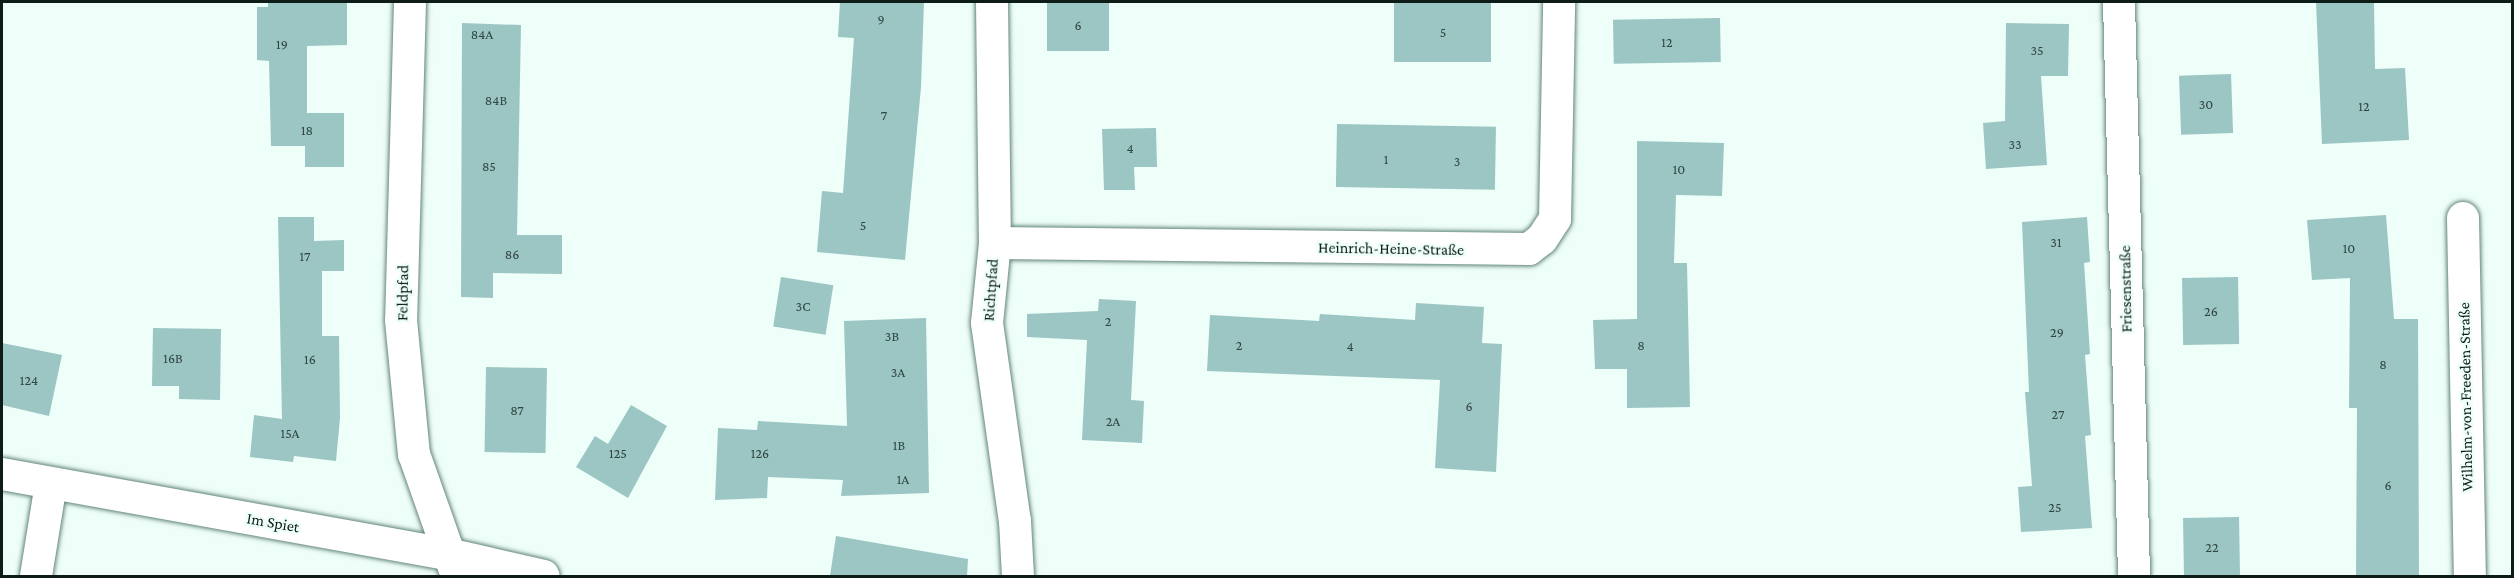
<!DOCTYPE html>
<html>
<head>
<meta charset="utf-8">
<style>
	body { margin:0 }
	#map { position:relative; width:2514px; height:578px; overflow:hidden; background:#eefef8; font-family:"Crimson Pro",serif }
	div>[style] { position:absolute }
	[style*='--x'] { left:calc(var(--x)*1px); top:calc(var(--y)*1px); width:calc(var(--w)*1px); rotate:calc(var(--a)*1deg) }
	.building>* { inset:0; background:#9bc6c3; transform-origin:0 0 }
	.roads { filter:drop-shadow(0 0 2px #62867a) drop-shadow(0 0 2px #62867a) }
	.minor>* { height:32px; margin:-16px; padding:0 16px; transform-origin:16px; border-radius:16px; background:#fff }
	span { translate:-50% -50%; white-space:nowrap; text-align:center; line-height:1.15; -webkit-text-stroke:5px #eefef8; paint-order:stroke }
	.number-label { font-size:14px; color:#304642 }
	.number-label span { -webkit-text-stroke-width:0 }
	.street-label { font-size:16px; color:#0d1c17 }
	.frame { position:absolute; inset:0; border:3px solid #0d1c17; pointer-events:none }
</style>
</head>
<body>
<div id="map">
	<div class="building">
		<i style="clip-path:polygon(268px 2px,347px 2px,347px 45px,307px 46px,307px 113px,344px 113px,344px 167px,305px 167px,305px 146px,271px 146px,269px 61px,257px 60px,257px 7px,268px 7px)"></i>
		<i style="clip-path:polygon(840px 2px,924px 2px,921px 87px,905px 260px,817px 252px,822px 191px,843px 193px,854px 38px,838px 37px)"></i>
		<i style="left:1047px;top:2px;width:62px;height:49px"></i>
		<i style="left:1394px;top:2px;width:97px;height:60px"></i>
		<i style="clip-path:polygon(2316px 2px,2374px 2px,2375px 69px,2405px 68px,2409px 140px,2322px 144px)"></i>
		<i style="left:1720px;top:18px;width:44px;height:107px;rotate:89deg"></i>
		<i style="clip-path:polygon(462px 23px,521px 25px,517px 235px,562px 235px,562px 274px,493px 273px,493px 298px,461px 297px)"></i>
		<i style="clip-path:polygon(2006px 23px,2069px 24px,2068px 76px,2041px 76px,2047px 165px,1986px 169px,1983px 123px,2005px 121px)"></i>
		<i style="left:2231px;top:74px;width:59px;height:52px;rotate:88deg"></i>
		<i style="left:1337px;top:124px;width:159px;height:63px;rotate:1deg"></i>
		<i style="clip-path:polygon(1156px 128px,1157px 167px,1134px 167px,1135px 190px,1104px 190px,1102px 129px)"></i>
		<i style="clip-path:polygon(1637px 141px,1724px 143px,1722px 196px,1676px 195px,1674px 263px,1687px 263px,1690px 407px,1627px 408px,1627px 369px,1595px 369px,1593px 320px,1637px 319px)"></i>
		<i style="clip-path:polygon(2386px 215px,2394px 319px,2418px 319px,2419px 576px,2356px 576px,2357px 408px,2349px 408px,2350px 278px,2312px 280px,2307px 220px)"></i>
		<i style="clip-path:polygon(278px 217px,314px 217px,314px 241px,344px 240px,344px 271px,322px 271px,322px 336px,339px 336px,340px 418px,336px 461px,294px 456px,293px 462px,250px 457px,254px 415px,282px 419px)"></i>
		<i style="clip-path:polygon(2087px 217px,2090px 262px,2084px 263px,2090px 354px,2085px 355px,2091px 435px,2085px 436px,2092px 528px,2021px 532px,2018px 487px,2032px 486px,2025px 392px,2029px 392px,2022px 222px)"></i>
		<i style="left:781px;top:277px;width:53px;height:50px;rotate:9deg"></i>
		<i style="left:2238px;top:277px;width:67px;height:56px;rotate:89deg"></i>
		<i style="clip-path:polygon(1099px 299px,1136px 301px,1131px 400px,1144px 401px,1142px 443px,1082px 440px,1087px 340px,1027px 337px,1027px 314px,1098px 311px)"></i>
		<i style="clip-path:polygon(1416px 303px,1484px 307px,1482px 343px,1502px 344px,1496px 472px,1435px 468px,1440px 380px,1207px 371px,1210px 315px,1319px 321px,1320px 314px,1415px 320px)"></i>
		<i style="clip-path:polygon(926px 318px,929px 493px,841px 496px,843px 480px,768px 477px,767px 498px,715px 500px,718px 428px,757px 430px,758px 421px,847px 426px,844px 321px)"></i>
		<i style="clip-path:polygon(153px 328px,221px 329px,220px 400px,179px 399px,179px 386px,152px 386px)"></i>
		<i style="clip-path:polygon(2px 343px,62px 355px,49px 416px,2px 405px)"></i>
		<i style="left:486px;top:367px;width:61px;height:85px;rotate:1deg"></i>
		<i style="clip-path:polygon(631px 405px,667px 426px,628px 498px,576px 467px,595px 436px,608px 444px)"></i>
		<i style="left:2239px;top:517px;width:59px;height:56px;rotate:89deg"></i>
		<i style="clip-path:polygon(836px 536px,968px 559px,967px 576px,830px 576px)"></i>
	</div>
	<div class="roads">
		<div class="minor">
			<i style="--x:410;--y:2;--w:318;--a:91.6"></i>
			<i style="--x:401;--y:320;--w:135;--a:84.5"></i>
			<i style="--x:414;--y:454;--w:129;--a:70.6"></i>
			<i style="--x:992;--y:2;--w:241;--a:89.3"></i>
			<i style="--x:995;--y:243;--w:80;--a:95.7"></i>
			<i style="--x:987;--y:323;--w:200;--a:82"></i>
			<i style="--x:1015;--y:521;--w:55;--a:86.9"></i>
			<i style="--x:2119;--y:2;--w:574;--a:88.5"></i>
			<i style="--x:2463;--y:218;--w:358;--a:88.9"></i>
			<i style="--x:995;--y:243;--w:534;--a:0.64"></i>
			<i style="--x:1529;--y:249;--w:16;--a:-38"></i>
			<i style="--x:1542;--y:239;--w:24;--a:-57"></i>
			<i style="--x:1555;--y:219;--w:217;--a:-88.9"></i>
			<i style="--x:2;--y:474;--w:453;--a:10.2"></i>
			<i style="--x:448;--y:554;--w:98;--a:12.9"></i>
			<i style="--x:36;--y:576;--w:94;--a:-80.8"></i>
		</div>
	</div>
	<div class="number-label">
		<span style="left:881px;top:19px">9</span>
		<span style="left:1078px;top:25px">6</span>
		<span style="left:1443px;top:32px">5</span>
		<span style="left:482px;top:34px">84A</span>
		<span style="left:1667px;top:42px">12</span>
		<span style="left:282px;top:44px">19</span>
		<span style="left:2037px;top:50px">35</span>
		<span style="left:496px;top:100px">84B</span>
		<span style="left:2206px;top:104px">30</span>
		<span style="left:2364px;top:106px">12</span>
		<span style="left:884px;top:115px">7</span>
		<span style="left:307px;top:130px">18</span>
		<span style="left:2015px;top:144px">33</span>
		<span style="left:1130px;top:148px">4</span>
		<span style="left:1386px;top:159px">1</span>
		<span style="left:1457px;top:161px">3</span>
		<span style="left:489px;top:166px">85</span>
		<span style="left:1679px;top:169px">10</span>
		<span style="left:863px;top:225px">5</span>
		<span style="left:2056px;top:242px">31</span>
		<span style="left:2349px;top:248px">10</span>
		<span style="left:512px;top:254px">86</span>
		<span style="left:305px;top:256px">17</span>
		<span style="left:803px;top:306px">3C</span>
		<span style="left:2211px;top:311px">26</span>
		<span style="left:1108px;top:321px">2</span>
		<span style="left:2057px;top:332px">29</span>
		<span style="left:892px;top:336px">3B</span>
		<span style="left:1239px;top:345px">2</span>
		<span style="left:1641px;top:345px">8</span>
		<span style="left:1350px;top:346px">4</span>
		<span style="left:173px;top:358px">16B</span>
		<span style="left:310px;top:359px">16</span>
		<span style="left:2383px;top:364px">8</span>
		<span style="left:898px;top:372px">3A</span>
		<span style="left:29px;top:380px">124</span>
		<span style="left:1469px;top:406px">6</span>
		<span style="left:517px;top:410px">87</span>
		<span style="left:2058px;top:414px">27</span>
		<span style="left:1113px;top:421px">2A</span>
		<span style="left:290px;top:433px">15A</span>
		<span style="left:899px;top:445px">1B</span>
		<span style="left:618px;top:453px">125</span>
		<span style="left:760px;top:453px">126</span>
		<span style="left:903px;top:479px">1A</span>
		<span style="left:2388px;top:485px">6</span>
		<span style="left:2055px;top:507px">25</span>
		<span style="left:2212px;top:547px">22</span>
	</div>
	<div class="street-label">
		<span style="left:1391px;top:249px;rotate:1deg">Heinrich-Heine-Straße</span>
		<span style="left:2126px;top:289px;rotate:-91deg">Friesenstraße</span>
		<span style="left:991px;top:290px;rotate:-86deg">Richtpfad</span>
		<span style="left:403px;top:293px;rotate:-89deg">Feldpfad</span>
		<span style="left:2466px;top:397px;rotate:-91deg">Wilhelm-von-Freeden-Straße</span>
		<span style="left:273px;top:523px;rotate:10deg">Im Spiet</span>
	</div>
	<div class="frame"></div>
</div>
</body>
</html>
